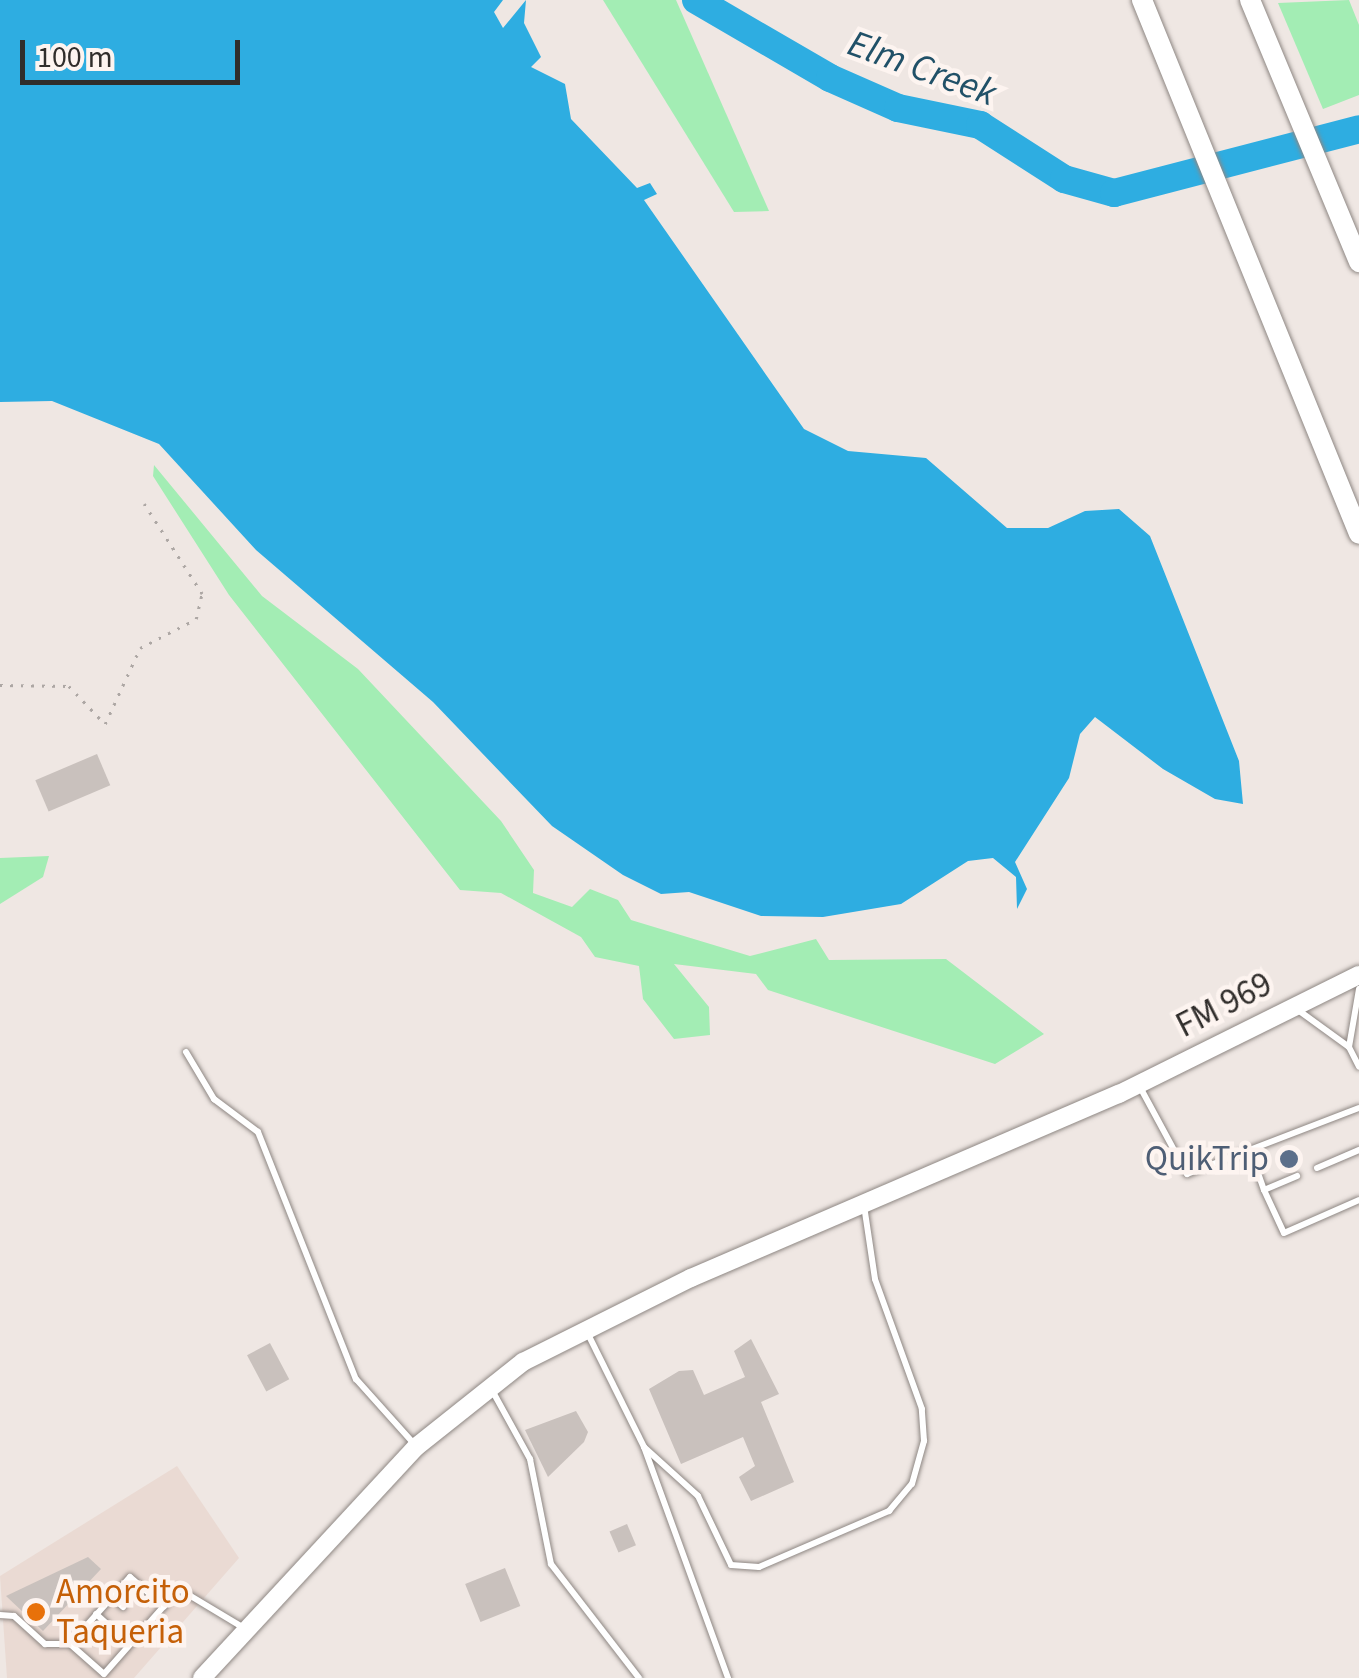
<!DOCTYPE html>
<html>
<head>
<meta charset="utf-8">
<style>
	body { margin:0 }
	#map { position:relative; width:1359px; height:1678px; overflow:hidden; background:#efe7e3; font-family:"Source Sans 3",sans-serif }
	div>[style] { position:absolute }
	[style*='--x'] { left:calc(var(--x)*1px); top:calc(var(--y)*1px); width:calc(var(--w)*1px); rotate:calc(var(--a)*1deg) }
	.built>* { inset:0; background:#eadad3 }
	.green>* { inset:0; background:#a3edb4 }
	.water>* { inset:0; background:#2eade1 }
	.river>* { height:28px; margin:-14px; padding:0 14px; transform-origin:14px; border-radius:14px; background:#2eade1 }
	.building>* { inset:0; background:#c9c1bd; transform-origin:0 0 }
	.path>* { height:2.5px; margin-top:-1.25px; transform-origin:0; background:repeating-linear-gradient(90deg,#ada7a4 0 2.5px,transparent 0 10.5px) }
	.roads { filter:drop-shadow(0 0 2px #8e8783) drop-shadow(0 0 2px #8e8783) }
	.lane>* { height:6px; margin:-3px; padding:0 3px; transform-origin:3px; border-radius:3px; background:#fff }
	.secondary>* { height:18px; margin:-9px; padding:0 9px; transform-origin:9px; border-radius:9px; background:#fff }
	.highway>* { height:20px; margin:-10px; padding:0 10px; transform-origin:10px; border-radius:10px; background:#fff }
	.dots>* { width:28px; height:28px; translate:-50% -50%; box-sizing:border-box; border:5px solid #fdf4f0; border-radius:50% }
	span { translate:-50% -50%; white-space:nowrap; text-align:center; line-height:1.15; -webkit-text-stroke:9px #fdf4f0; paint-order:stroke }
	.street-label { font-size:35px; color:#302d2b }
	.service-label { font-size:35px; color:#4e5e75 }
	.right { translate:-100% -50%; text-align:right }
	.food-label { font-size:35px; color:#c56008 }
	.left { translate:0 -50%; text-align:left }
	.water-label { font-size:38px; color:#215168; font-style:italic }
	.scale { position:absolute; left:20px; top:40px; width:220px; height:45px; box-sizing:border-box; border:5px solid #302d2b; border-top:0; padding-left:12px; font-size:30px; line-height:35px; white-space:nowrap; color:#302d2b; -webkit-text-stroke:8px #fdf4f0; paint-order:stroke }
</style>
</head>
<body>
<div id="map">
	<div class="built">
		<i style="clip-path:polygon(177px 1466px,239px 1558px,134px 1678px,7px 1678px,0 1576px)"></i>
	</div>
	<div class="green">
		<i style="clip-path:polygon(603px 0,676px 0,769px 211px,734px 212px)"></i>
		<i style="clip-path:polygon(1349px 0,1359px 25px,1359px 95px,1323px 109px,1278px 3px)"></i>
		<i style="clip-path:polygon(154px 465px,262px 596px,358px 669px,501px 821px,534px 870px,533px 893px,572px 907px,590px 889px,618px 900px,631px 920px,750px 956px,816px 939px,829px 960px,946px 959px,1044px 1034px,995px 1064px,768px 990px,756px 974px,674px 964px,709px 1007px,710px 1035px,674px 1039px,643px 999px,639px 966px,595px 957px,581px 937px,501px 893px,460px 890px,229px 595px,153px 476px)"></i>
		<i style="clip-path:polygon(49px 856px,43px 877px,0 904px,0 858px)"></i>
	</div>
	<div class="water">
		<i style="clip-path:polygon(0 0,503px 0,494px 12px,503px 28px,526px 0,524px 23px,541px 57px,531px 67px,565px 84px,571px 119px,637px 188px,650px 183px,657px 194px,644px 200px,804px 429px,848px 451px,926px 458px,1007px 528px,1048px 528px,1085px 511px,1119px 509px,1150px 536px,1239px 761px,1243px 804px,1215px 799px,1163px 769px,1095px 717px,1080px 734px,1069px 778px,1015px 862px,1027px 889px,1017px 909px,1016px 877px,993px 858px,968px 861px,901px 904px,823px 917px,761px 916px,689px 892px,661px 894px,623px 875px,552px 826px,433px 702px,256px 550px,159px 444px,52px 401px,0 402px)"></i>
	</div>
	<div class="river">
		<i style="--x:696;--y:0;--w:155;--a:30.2"></i>
		<i style="--x:830;--y:78;--w:74;--a:23.8"></i>
		<i style="--x:898;--y:108;--w:84;--a:11.7"></i>
		<i style="--x:980;--y:125;--w:100;--a:32.7"></i>
		<i style="--x:1064;--y:179;--w:52;--a:15.6"></i>
		<i style="--x:1114;--y:193;--w:253;--a:-14.6"></i>
	</div>
	<div class="building">
		<i style="left:97px;top:754px;width:34px;height:67px;rotate:67deg"></i>
		<i style="clip-path:polygon(751px 1339px,779px 1394px,761px 1402px,794px 1482px,751px 1501px,739px 1477px,755px 1466px,743px 1437px,681px 1464px,649px 1389px,679px 1371px,693px 1370px,704px 1395px,745px 1377px,734px 1351px)"></i>
		<i style="left:270px;top:1343px;width:41px;height:26px;rotate:62deg"></i>
		<i style="clip-path:polygon(576px 1411px,588px 1432px,584px 1442px,548px 1477px,525px 1430px)"></i>
		<i style="left:627px;top:1524px;width:23px;height:19px;rotate:67deg"></i>
		<i style="clip-path:polygon(88px 1557px,101px 1569px,43px 1631px,6px 1596px)"></i>
		<i style="left:505px;top:1568px;width:41px;height:43px;rotate:68deg"></i>
	</div>
	<div class="path">
		<i style="--x:0;--y:685;--w:69;--a:0.8"></i>
		<i style="--x:69;--y:686;--w:52;--a:46.5"></i>
		<i style="--x:105;--y:724;--w:84;--a:-65.3"></i>
		<i style="--x:140;--y:648;--w:63;--a:-27.4"></i>
		<i style="--x:196;--y:619;--w:26;--a:-77"></i>
		<i style="--x:202;--y:594;--w:107;--a:-122.8"></i>
	</div>
	<div class="roads">
		<div class="lane">
			<i style="--x:1298;--y:1010;--w:63;--a:36"></i>
			<i style="--x:1349;--y:1047;--w:59;--a:-80.2"></i>
			<i style="--x:1349;--y:1047;--w:22;--a:63"></i>
			<i style="--x:186;--y:1052;--w:55;--a:59.2"></i>
			<i style="--x:214;--y:1099;--w:55;--a:36.9"></i>
			<i style="--x:258;--y:1132;--w:266;--a:68.4"></i>
			<i style="--x:356;--y:1379;--w:90;--a:48.2"></i>
			<i style="--x:1140;--y:1087;--w:99;--a:61.6"></i>
			<i style="--x:1187;--y:1174;--w:184;--a:-21"></i>
			<i style="--x:1250;--y:1150;--w:42;--a:70.7"></i>
			<i style="--x:1264;--y:1190;--w:36;--a:-23"></i>
			<i style="--x:1317;--y:1168;--w:46;--a:-23.2"></i>
			<i style="--x:1264;--y:1190;--w:47;--a:65.1"></i>
			<i style="--x:1284;--y:1233;--w:82;--a:-23.7"></i>
			<i style="--x:587;--y:1332;--w:128;--a:63.6"></i>
			<i style="--x:644;--y:1447;--w:246;--a:70"></i>
			<i style="--x:493;--y:1392;--w:77;--a:61.1"></i>
			<i style="--x:530;--y:1459;--w:107;--a:78.7"></i>
			<i style="--x:551;--y:1564;--w:144;--a:52.3"></i>
			<i style="--x:644;--y:1447;--w:73;--a:42.2"></i>
			<i style="--x:698;--y:1496;--w:76;--a:64.4"></i>
			<i style="--x:731;--y:1565;--w:28;--a:4"></i>
			<i style="--x:759;--y:1567;--w:142;--a:-23.3"></i>
			<i style="--x:889;--y:1511;--w:35;--a:-50"></i>
			<i style="--x:912;--y:1484;--w:45;--a:-74.4"></i>
			<i style="--x:924;--y:1441;--w:32;--a:-94"></i>
			<i style="--x:922;--y:1409;--w:138;--a:-109.9"></i>
			<i style="--x:875;--y:1279;--w:75;--a:-98.5"></i>
			<i style="--x:112;--y:1597;--w:15;--a:42"></i>
			<i style="--x:96;--y:1614;--w:15;--a:42"></i>
			<i style="--x:0;--y:1615;--w:14;--a:4"></i>
			<i style="--x:14;--y:1616;--w:42;--a:42.1"></i>
			<i style="--x:45;--y:1644;--w:25;--a:0"></i>
			<i style="--x:70;--y:1644;--w:45;--a:41.4"></i>
			<i style="--x:104;--y:1674;--w:113;--a:-48.6"></i>
			<i style="--x:179;--y:1589;--w:76;--a:31"></i>
			<i style="--x:84;--y:1629;--w:15;--a:42"></i>
			<i style="--x:70;--y:1644;--w:90;--a:-48.2"></i>
			<i style="--x:130;--y:1577;--w:45;--a:40.5"></i>
		</div>
		<div class="secondary">
			<i style="--x:202;--y:1678;--w:315;--a:-47.2"></i>
			<i style="--x:416;--y:1447;--w:137;--a:-38.5"></i>
			<i style="--x:523;--y:1362;--w:188;--a:-26.6"></i>
			<i style="--x:691;--y:1278;--w:466;--a:-23.3"></i>
			<i style="--x:1119;--y:1094;--w:268;--a:-26.4"></i>
		</div>
		<div class="highway">
			<i style="--x:1142;--y:0;--w:576;--a:67.88"></i>
			<i style="--x:1250;--y:0;--w:284;--a:67.4"></i>
		</div>
	</div>
	<div class="dots">
		<i style="left:1289px;top:1159px;background:#5c6f8a"></i>
		<i style="left:36px;top:1612px;background:#e8710a"></i>
	</div>
	<div class="street-label">
		<span style="left:1224px;top:1005px;rotate:-27deg">FM 969</span>
	</div>
	<div class="service-label">
		<span class="right" style="left:1269px;top:1159px">QuikTrip</span>
	</div>
	<div class="food-label">
		<span class="left" style="left:56px;top:1612px">Amorcito<br>Taqueria</span>
	</div>
	<div class="water-label">
		<span style="left:922px;top:69px;rotate:20deg">Elm Creek</span>
	</div>
	<div class="scale">100 m</div>
</div>
</body>
</html>
